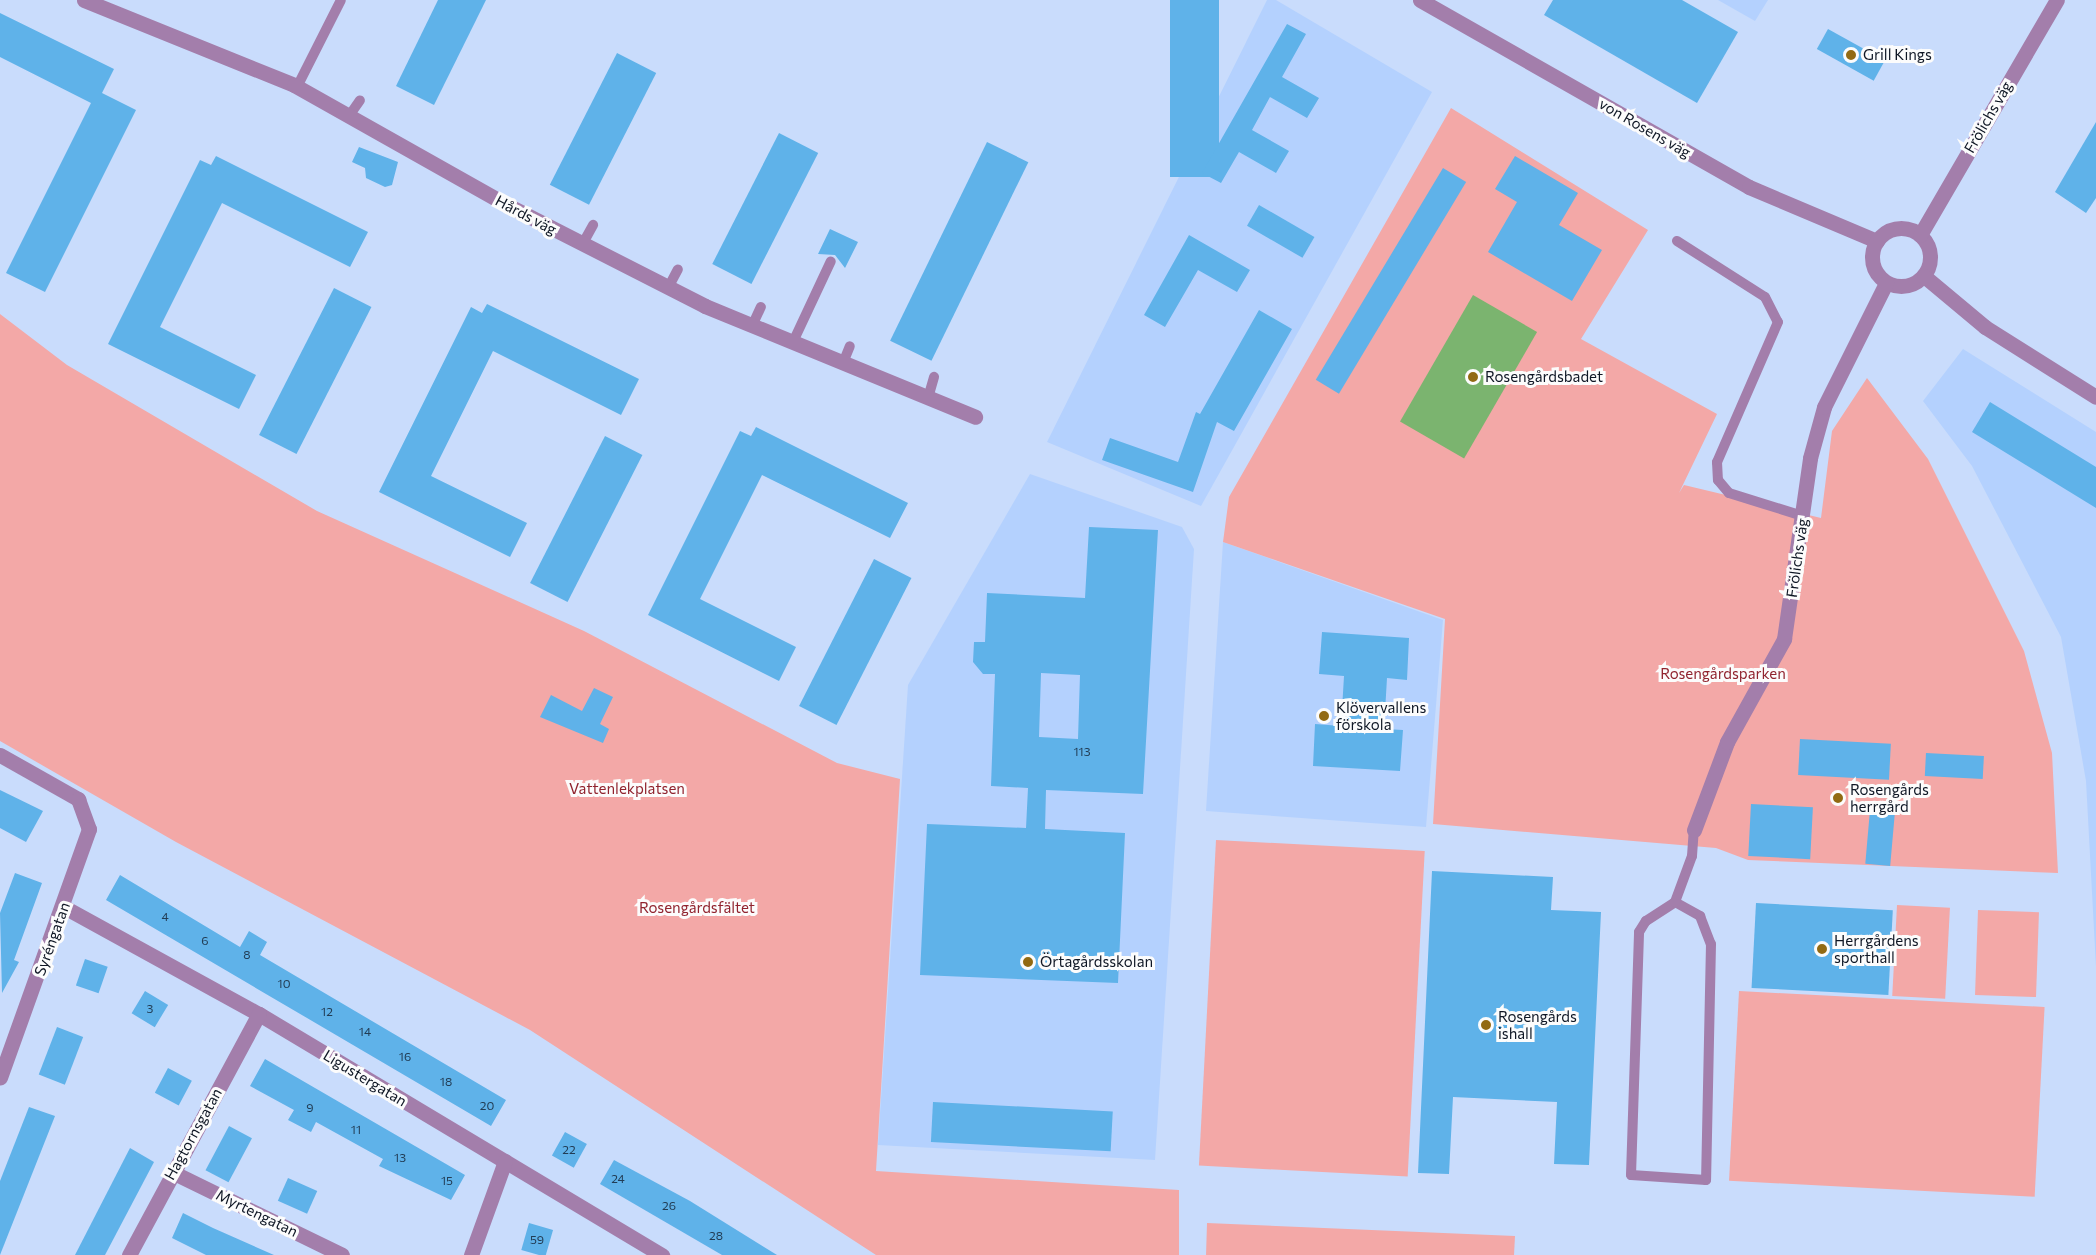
<!DOCTYPE html>
<html>
<head>
<meta charset="utf-8">
<style>
	body { margin:0 }
	#map { position:relative; width:2096px; height:1255px; overflow:hidden; background:#c9dcfc; font-family:Commissioner,sans-serif }
	div>[style] { position:absolute }
	[style*='--x'] { left:calc(var(--x)*1px); top:calc(var(--y)*1px); width:calc(var(--w)*1px); rotate:calc(var(--a)*1deg) }
	.built>* { inset:0; background:#b4d1fe }
	.green>* { inset:0; background:#f3a8a7; transform-origin:0 0 }
	.water>* { inset:0; background:#7bb46f; transform-origin:0 0 }
	.building>* { inset:0; background:#5fb2e9; transform-origin:0 0 }
	.lane>* { height:10px; margin:-5px; padding:0 5px; transform-origin:5px; border-radius:5px; background:#a37eab }
	.street>* { height:15px; margin:-7.5px; padding:0 7.5px; transform-origin:7.5px; border-radius:7.5px; background:#a37eab }
	.street>.ring { margin:-7.5px; padding:0; box-sizing:content-box; background:none; border:15px solid #a37eab; border-radius:50% }
	.dots>* { width:16px; height:16px; translate:-50% -50%; box-sizing:border-box; border:3px solid #fcfcfc; border-radius:50% }
	span { translate:-50% -50%; white-space:nowrap; text-align:center; line-height:1.15; -webkit-text-stroke:6px #fcfcfc; paint-order:stroke }
	.number-label { font-size:12px; color:#223d55 }
	.number-label span { -webkit-text-stroke-width:0 }
	.poi-label { font-size:15px; color:#0e1624 }
	.left { translate:0 -50%; text-align:left }
	.street-label { font-size:15px; color:#0e1624 }
	.park-label { font-size:15px; color:#90232e }
</style>
</head>
<body>
<div id="map">
	<div class="built">
		<i style="clip-path:polygon(1267px 0,1276px 0,1432px 92px,1201px 506px,1047px 442px)"></i>
		<i style="clip-path:polygon(1718px 0,1768px 0,1755px 21px)"></i>
		<i style="clip-path:polygon(1963px 349px,2096px 432px,2096px 967px,2086px 781px,2061px 637px,1972px 466px,1923px 401px)"></i>
		<i style="clip-path:polygon(1030px 474px,1182px 527px,1194px 549px,1155px 1160px,878px 1145px,908px 685px)"></i>
		<i style="clip-path:polygon(1223px 542px,1443px 620px,1426px 827px,1206px 811px)"></i>
	</div>
	<div class="green">
		<i style="clip-path:polygon(1451px 108px,1648px 230px,1581px 339px,1717px 414px,1679px 493px,1684px 485px,1821px 518px,1832px 431px,1867px 378px,1928px 459px,2024px 651px,2052px 753px,2058px 873px,1748px 860px,1716px 848px,1433px 824px,1445px 619px,1223px 542px,1229px 497px)"></i>
		<i style="clip-path:polygon(0 314px,67px 365px,317px 511px,584px 631px,837px 763px,900px 779px,876px 1171px,1179px 1190px,1179px 1255px,876px 1255px,530px 1030px,176px 842px,0 741px)"></i>
		<i style="left:1216px;top:840px;width:209px;height:326px;rotate:3deg"></i>
		<i style="left:1897px;top:905px;width:53px;height:91px;rotate:3deg"></i>
		<i style="left:1978px;top:910px;width:61px;height:85px;rotate:2deg"></i>
		<i style="left:1739px;top:991px;width:306px;height:190px;rotate:3deg"></i>
		<i style="clip-path:polygon(1207px 1223px,1515px 1236px,1514px 1255px,1206px 1255px)"></i>
	</div>
	<div class="water">
		<i style="left:1473px;top:295px;width:74px;height:146px;rotate:30deg"></i>
	</div>
	<div class="building">
		<i style="clip-path:polygon(438px 0,486px 0,434px 105px,396px 86px)"></i>
		<i style="left:1170px;top:0;width:49px;height:177px"></i>
		<i style="clip-path:polygon(1553px 0,1682px 0,1738px 32px,1697px 103px,1544px 15px)"></i>
		<i style="clip-path:polygon(0 13px,114px 69px,102px 93px,136px 110px,45px 292px,6px 273px,91px 103px,0 57px)"></i>
		<i style="clip-path:polygon(1287px 24px,1306px 34px,1282px 77px,1319px 98px,1307px 118px,1270px 97px,1252px 130px,1289px 151px,1276px 173px,1239px 152px,1221px 183px,1202px 173px)"></i>
		<i style="left:1828px;top:29px;width:65px;height:23px;rotate:29deg"></i>
		<i style="left:617px;top:53px;width:44px;height:148px;rotate:27deg"></i>
		<i style="clip-path:polygon(2096px 122px,2096px 198px,2086px 213px,2055px 192px)"></i>
		<i style="left:779px;top:133px;width:44px;height:147px;rotate:27deg"></i>
		<i style="left:987px;top:142px;width:46px;height:221px;rotate:26deg"></i>
		<i style="clip-path:polygon(359px 147px,398px 162px,392px 185px,385px 187px,366px 178px,365px 168px,352px 162px)"></i>
		<i style="clip-path:polygon(216px 156px,368px 232px,350px 267px,222px 203px,160px 327px,256px 375px,239px 409px,108px 344px,200px 160px,211px 165px)"></i>
		<i style="clip-path:polygon(1515px 156px,1578px 193px,1559px 225px,1602px 250px,1572px 301px,1488px 252px,1517px 202px,1495px 189px)"></i>
		<i style="left:1443px;top:168px;width:27px;height:247px;rotate:31deg"></i>
		<i style="left:1259px;top:205px;width:64px;height:24px;rotate:30deg"></i>
		<i style="clip-path:polygon(830px 229px,858px 242px,845px 268px,835px 255px,818px 254px)"></i>
		<i style="clip-path:polygon(1189px 235px,1250px 270px,1237px 292px,1198px 270px,1165px 327px,1144px 315px)"></i>
		<i style="left:334px;top:288px;width:42px;height:165px;rotate:27deg"></i>
		<i style="clip-path:polygon(487px 304px,639px 379px,621px 415px,493px 351px,431px 476px,527px 523px,510px 557px,379px 492px,471px 307px,482px 313px)"></i>
		<i style="clip-path:polygon(1259px 310px,1292px 329px,1234px 431px,1217px 422px,1193px 492px,1102px 460px,1110px 438px,1178px 462px,1196px 412px,1200px 414px)"></i>
		<i style="clip-path:polygon(1990px 402px,2096px 467px,2096px 508px,1972px 432px)"></i>
		<i style="clip-path:polygon(756px 427px,908px 503px,890px 538px,762px 475px,700px 599px,796px 647px,779px 681px,648px 615px,740px 431px,751px 436px)"></i>
		<i style="left:605px;top:436px;width:42px;height:165px;rotate:27deg"></i>
		<i style="clip-path:polygon(evenodd,1089px 527px,1158px 530px,1143px 794px,1046px 790px,1045px 829px,1125px 833px,1118px 983px,920px 975px,927px 824px,1026px 828px,1028px 788px,991px 786px,995px 674px,983px 674px,973px 662px,974px 642px,985px 642px,987px 593px,1085px 598px,1089px 527px,1041px 673px,1080px 675px,1078px 739px,1039px 737px,1041px 673px)"></i>
		<i style="left:874px;top:559px;width:42px;height:165px;rotate:27deg"></i>
		<i style="clip-path:polygon(1322px 632px,1409px 638px,1407px 680px,1387px 678px,1384px 729px,1403px 730px,1400px 771px,1313px 766px,1315px 724px,1341px 726px,1344px 676px,1319px 674px)"></i>
		<i style="clip-path:polygon(594px 688px,613px 697px,600px 724px,609px 729px,603px 743px,540px 717px,551px 695px,582px 711px)"></i>
		<i style="left:1800px;top:739px;width:91px;height:36px;rotate:3deg"></i>
		<i style="left:1926px;top:753px;width:58px;height:23px;rotate:3deg"></i>
		<i style="clip-path:polygon(0 790px,43px 811px,26px 842px,0 828px)"></i>
		<i style="left:1751px;top:804px;width:62px;height:52px;rotate:3deg"></i>
		<i style="left:1870px;top:810px;width:25px;height:54px;rotate:5deg"></i>
		<i style="clip-path:polygon(1432px 871px,1553px 877px,1551px 910px,1601px 912px,1589px 1165px,1554px 1164px,1557px 1102px,1453px 1097px,1449px 1174px,1418px 1173px)"></i>
		<i style="clip-path:polygon(15px 873px,42px 883px,14px 960px,19px 962px,2px 993px,0 913px)"></i>
		<i style="clip-path:polygon(120px 875px,240px 947px,249px 931px,267px 942px,260px 955px,506px 1100px,491px 1126px,106px 900px)"></i>
		<i style="left:1756px;top:903px;width:137px;height:85px;rotate:3deg"></i>
		<i style="left:85px;top:959px;width:24px;height:28px;rotate:19deg"></i>
		<i style="left:145px;top:991px;width:27px;height:26px;rotate:31deg"></i>
		<i style="left:57px;top:1027px;width:28px;height:51px;rotate:21deg"></i>
		<i style="clip-path:polygon(265px 1059px,465px 1175px,451px 1200px,379px 1166px,383px 1159px,316px 1122px,311px 1132px,288px 1120px,294px 1110px,250px 1086px)"></i>
		<i style="left:168px;top:1068px;width:27px;height:28px;rotate:28deg"></i>
		<i style="left:933px;top:1102px;width:180px;height:40px;rotate:3deg"></i>
		<i style="clip-path:polygon(29px 1107px,55px 1116px,0 1255px,0 1181px)"></i>
		<i style="left:229px;top:1126px;width:26px;height:50px;rotate:28deg"></i>
		<i style="left:565px;top:1132px;width:25px;height:27px;rotate:29deg"></i>
		<i style="clip-path:polygon(130px 1148px,154px 1162px,105px 1255px,75px 1255px)"></i>
		<i style="clip-path:polygon(614px 1160px,690px 1201px,777px 1255px,722px 1255px,600px 1184px)"></i>
		<i style="left:288px;top:1178px;width:32px;height:25px;rotate:24deg"></i>
		<i style="clip-path:polygon(183px 1213px,213px 1228px,274px 1255px,206px 1255px,172px 1238px)"></i>
		<i style="left:529px;top:1223px;width:25px;height:28px;rotate:16deg"></i>
	</div>
	<div class="lane">
		<i style="--x:297;--y:87;--w:97;--a:-63.2"></i>
		<i style="--x:349;--y:116;--w:19;--a:-55"></i>
		<i style="--x:1677;--y:241;--w:104;--a:32.5"></i>
		<i style="--x:1765;--y:297;--w:28;--a:63"></i>
		<i style="--x:1778;--y:322;--w:153;--a:113.5"></i>
		<i style="--x:1717;--y:462;--w:18;--a:87"></i>
		<i style="--x:1718;--y:480;--w:17;--a:50"></i>
		<i style="--x:1729;--y:493;--w:77;--a:17.3"></i>
		<i style="--x:582;--y:245;--w:23;--a:-61"></i>
		<i style="--x:668;--y:288;--w:21;--a:-62"></i>
		<i style="--x:752;--y:326;--w:21;--a:-65"></i>
		<i style="--x:793;--y:342;--w:89;--a:-64.9"></i>
		<i style="--x:843;--y:363;--w:18;--a:-68"></i>
		<i style="--x:928;--y:398;--w:22;--a:-74"></i>
		<i style="--x:1675;--y:902;--w:29;--a:29"></i>
		<i style="--x:1700;--y:916;--w:30;--a:69"></i>
		<i style="--x:1711;--y:944;--w:236;--a:91.2"></i>
		<i style="--x:1706;--y:1180;--w:75;--a:-176.2"></i>
		<i style="--x:1631;--y:1175;--w:243;--a:-88.1"></i>
		<i style="--x:1639;--y:932;--w:13;--a:-58"></i>
		<i style="--x:1646;--y:921;--w:35;--a:-33"></i>
		<i style="--x:1675;--y:902;--w:49;--a:-69.7"></i>
		<i style="--x:1692;--y:856;--w:26;--a:-86"></i>
	</div>
	<div class="street">
		<i style="--x:84;--y:0;--w:227;--a:22"></i>
		<i style="--x:294;--y:85;--w:244;--a:29.4"></i>
		<i style="--x:507;--y:205;--w:222;--a:27"></i>
		<i style="--x:705;--y:306;--w:292;--a:22.3"></i>
		<i style="--x:1420;--y:0;--w:378;--a:29.6"></i>
		<i style="--x:1749;--y:187;--w:139;--a:22.9"></i>
		<i class="ring" style="left:1872px;top:228px;width:43px;height:43px"></i>
		<i style="--x:1920;--y:235;--w:272;--a:-59.8"></i>
		<i style="--x:1924;--y:276;--w:80;--a:39.9"></i>
		<i style="--x:1985;--y:327;--w:131;--a:32.2"></i>
		<i style="--x:0;--y:755;--w:90;--a:29.4"></i>
		<i style="--x:78;--y:799;--w:32;--a:70"></i>
		<i style="--x:89;--y:829;--w:264;--a:109.7"></i>
		<i style="--x:1694;--y:830;--w:94;--a:-69.4"></i>
		<i style="--x:1727;--y:742;--w:118;--a:-61"></i>
		<i style="--x:1784;--y:639;--w:183;--a:-81.8"></i>
		<i style="--x:1810;--y:458;--w:53;--a:-74.6"></i>
		<i style="--x:1824;--y:407;--w:139;--a:-63.4"></i>
		<i style="--x:64;--y:907;--w:222;--a:28.8"></i>
		<i style="--x:259;--y:1014;--w:470;--a:30.9"></i>
		<i style="--x:172;--y:1172;--w:189;--a:26"></i>
		<i style="--x:129;--y:1255;--w:274;--a:-61.7"></i>
		<i style="--x:471;--y:1255;--w:100;--a:-70.1"></i>
	</div>
	<div class="dots">
		<i style="left:1851px;top:55px;background:#926a13"></i>
		<i style="left:1473px;top:377px;background:#926a13"></i>
		<i style="left:1324px;top:716px;background:#926a13"></i>
		<i style="left:1838px;top:798px;background:#926a13"></i>
		<i style="left:1822px;top:949px;background:#926a13"></i>
		<i style="left:1028px;top:962px;background:#926a13"></i>
		<i style="left:1486px;top:1025px;background:#926a13"></i>
	</div>
	<div class="number-label">
		<span style="left:1082px;top:752px">113</span>
		<span style="left:165px;top:917px">4</span>
		<span style="left:205px;top:941px">6</span>
		<span style="left:247px;top:955px">8</span>
		<span style="left:284px;top:984px">10</span>
		<span style="left:150px;top:1009px">3</span>
		<span style="left:327px;top:1012px">12</span>
		<span style="left:365px;top:1032px">14</span>
		<span style="left:405px;top:1057px">16</span>
		<span style="left:446px;top:1082px">18</span>
		<span style="left:487px;top:1106px">20</span>
		<span style="left:310px;top:1108px">9</span>
		<span style="left:356px;top:1130px">11</span>
		<span style="left:569px;top:1150px">22</span>
		<span style="left:400px;top:1158px">13</span>
		<span style="left:618px;top:1179px">24</span>
		<span style="left:447px;top:1181px">15</span>
		<span style="left:669px;top:1206px">26</span>
		<span style="left:716px;top:1236px">28</span>
		<span style="left:537px;top:1240px">59</span>
	</div>
	<div class="poi-label">
		<span class="left" style="left:1863px;top:55px">Grill Kings</span>
		<span class="left" style="left:1485px;top:377px">Rosengårdsbadet</span>
		<span class="left" style="left:1336px;top:716px">Klövervallens<br>förskola</span>
		<span class="left" style="left:1850px;top:798px">Rosengårds<br>herrgård</span>
		<span class="left" style="left:1834px;top:949px">Herrgårdens<br>sporthall</span>
		<span class="left" style="left:1040px;top:962px">Örtagårdsskolan</span>
		<span class="left" style="left:1498px;top:1025px">Rosengårds<br>ishall</span>
	</div>
	<div class="street-label">
		<span style="left:1988px;top:117px;rotate:-60deg">Frölichs väg</span>
		<span style="left:1645px;top:128px;rotate:30deg">von Rosens väg</span>
		<span style="left:526px;top:215px;rotate:28deg">Hårds väg</span>
		<span style="left:1797px;top:558px;rotate:-82deg">Frölichs väg</span>
		<span style="left:52px;top:939px;rotate:-70deg">Syréngatan</span>
		<span style="left:365px;top:1078px;rotate:31deg">Ligustergatan</span>
		<span style="left:193px;top:1134px;rotate:-61deg">Hagtornsgatan</span>
		<span style="left:257px;top:1213px;rotate:26deg">Myrtengatan</span>
	</div>
	<div class="park-label">
		<span style="left:1723px;top:674px">Rosengårdsparken</span>
		<span style="left:627px;top:789px">Vattenlekplatsen</span>
		<span style="left:697px;top:908px">Rosengårdsfältet</span>
	</div>
</div>
</body>
</html>
